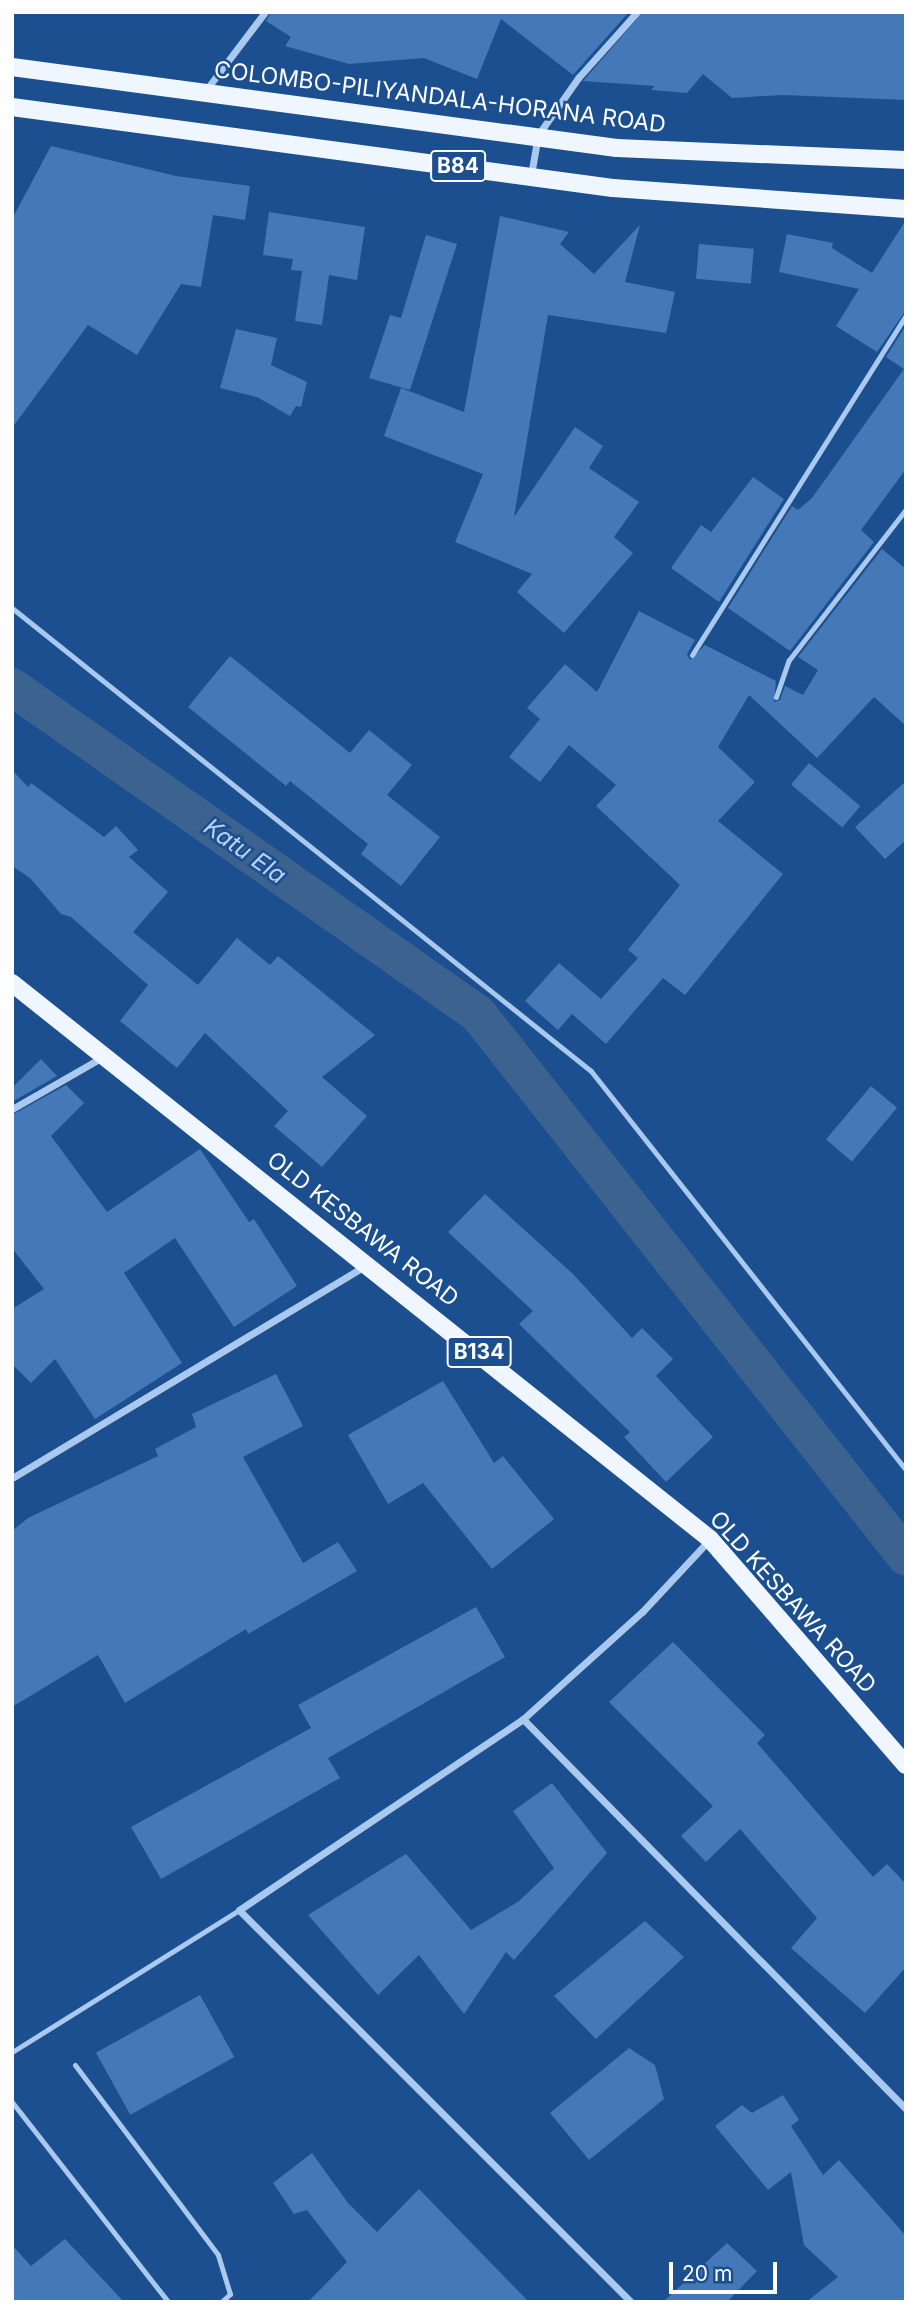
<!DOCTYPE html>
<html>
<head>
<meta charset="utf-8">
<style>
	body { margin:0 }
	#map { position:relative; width:918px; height:2314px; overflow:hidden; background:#1b4f8f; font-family:Inter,sans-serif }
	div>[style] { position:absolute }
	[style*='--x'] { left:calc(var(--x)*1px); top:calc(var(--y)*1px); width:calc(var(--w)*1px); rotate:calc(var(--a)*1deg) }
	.canal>* { height:38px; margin:-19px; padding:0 19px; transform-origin:19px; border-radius:19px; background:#3c6290 }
	.building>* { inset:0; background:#4478b7; transform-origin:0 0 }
	.lane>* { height:5px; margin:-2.5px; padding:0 2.5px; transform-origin:2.5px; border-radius:2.5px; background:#a9c9ee }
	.street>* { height:7px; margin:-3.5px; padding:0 3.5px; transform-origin:3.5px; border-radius:3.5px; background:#a9c9ee }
	.primary>* { height:18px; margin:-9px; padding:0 9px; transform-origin:9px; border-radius:9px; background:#f0f6ff }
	span { translate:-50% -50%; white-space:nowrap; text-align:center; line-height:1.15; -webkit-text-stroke:5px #1b4f8f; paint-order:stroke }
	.shield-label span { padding:2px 5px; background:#1b4f8f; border:2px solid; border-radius:5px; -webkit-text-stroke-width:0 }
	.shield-label { font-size:21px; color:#fff; font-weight:700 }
	.street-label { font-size:23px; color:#fff }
	.water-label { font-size:24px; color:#b5d3f5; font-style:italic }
	.frame { position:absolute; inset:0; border:14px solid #fff; pointer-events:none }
	.scale { position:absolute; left:669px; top:2262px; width:108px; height:32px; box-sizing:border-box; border:4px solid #fff; border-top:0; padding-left:9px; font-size:21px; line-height:24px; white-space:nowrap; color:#fff; -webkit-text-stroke:5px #1b4f8f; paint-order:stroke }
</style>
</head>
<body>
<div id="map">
	<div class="canal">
		<i style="--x:12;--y:687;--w:569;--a:35.06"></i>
		<i style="--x:478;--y:1014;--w:691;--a:51.75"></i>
	</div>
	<div class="building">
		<i style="clip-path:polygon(271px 12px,629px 12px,573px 75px,501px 19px,477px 79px,424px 58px,349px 64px,285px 46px,291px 37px,266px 21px)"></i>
		<i style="clip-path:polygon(643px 12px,906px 12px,906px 100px,783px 95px,732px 98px,703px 74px,687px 93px,651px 90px,655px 86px,583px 81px)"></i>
		<i style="clip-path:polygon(51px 146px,176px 176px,250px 186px,245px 220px,213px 215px,201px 287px,181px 284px,137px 355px,88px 325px,12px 428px,12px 219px)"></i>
		<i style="clip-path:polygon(269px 212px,365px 227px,357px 280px,329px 275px,322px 325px,295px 321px,302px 271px,291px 270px,293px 259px,263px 255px)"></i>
		<i style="clip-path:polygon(500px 216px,569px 232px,560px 244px,594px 274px,640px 225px,625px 282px,675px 292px,666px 333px,548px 315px,514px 517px,575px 427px,603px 446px,589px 468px,639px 502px,614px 537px,633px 553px,564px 633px,517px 592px,532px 574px,455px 542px,483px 474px,384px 436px,401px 388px,464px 412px)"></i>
		<i style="clip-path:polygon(906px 220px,906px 310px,877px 352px,836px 326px,859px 289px,779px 272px,787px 234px,833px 243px,832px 248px,872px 273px)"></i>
		<i style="clip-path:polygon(426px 235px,457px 244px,410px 390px,369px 378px,390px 315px,401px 318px)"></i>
		<i style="left:699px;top:244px;width:55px;height:35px;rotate:5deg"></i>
		<i style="clip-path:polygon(906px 325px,906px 469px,861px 530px,874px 542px,790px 651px,728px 608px,792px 506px,798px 510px,812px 498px,904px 369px,886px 357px)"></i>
		<i style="clip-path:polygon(236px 329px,277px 338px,271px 365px,307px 382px,301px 407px,296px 406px,290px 416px,257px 397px,220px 388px)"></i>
		<i style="clip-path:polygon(753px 477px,784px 499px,719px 602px,671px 568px,701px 525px,711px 532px)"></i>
		<i style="clip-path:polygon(882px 549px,906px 569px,906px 726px,874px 697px,817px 758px,749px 695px,718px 747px,755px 782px,718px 821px,783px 874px,685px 995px,663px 978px,606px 1044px,572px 1014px,558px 1030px,525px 1001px,559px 963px,601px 999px,638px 958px,628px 950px,680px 885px,596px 806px,616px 785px,569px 745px,540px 782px,509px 757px,540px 719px,527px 708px,565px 664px,597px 692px,639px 611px,695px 640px,687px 654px,690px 660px,705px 645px,776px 681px,774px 702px,780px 700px,785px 686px,803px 695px,818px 670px,798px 657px)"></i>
		<i style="clip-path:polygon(230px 656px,350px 753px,369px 730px,412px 765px,387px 795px,440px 837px,401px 886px,361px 854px,368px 844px,290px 781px,286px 786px,188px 707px)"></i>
		<i style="left:809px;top:763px;width:67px;height:28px;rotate:40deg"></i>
		<i style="clip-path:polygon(12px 770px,28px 787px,31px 783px,104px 837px,116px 826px,138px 850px,129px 857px,168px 892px,133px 932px,198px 985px,237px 938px,270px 965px,278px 956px,375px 1035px,322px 1077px,367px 1116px,322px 1167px,274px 1126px,288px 1111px,205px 1033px,177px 1068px,120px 1021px,148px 985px,71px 917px,61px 914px,30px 878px,12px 866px)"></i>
		<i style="clip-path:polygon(906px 781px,906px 840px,885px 859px,855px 827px)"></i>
		<i style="clip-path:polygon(41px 1059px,57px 1076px,12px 1102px,12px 1088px)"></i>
		<i style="clip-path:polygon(66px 1085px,84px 1103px,51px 1136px,107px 1212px,200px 1149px,249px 1222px,254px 1219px,297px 1286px,234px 1327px,175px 1238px,124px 1273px,182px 1363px,95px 1419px,55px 1359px,31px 1383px,12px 1364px,12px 1309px,44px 1289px,12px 1248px,12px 1115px)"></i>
		<i style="left:871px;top:1086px;width:34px;height:70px;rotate:40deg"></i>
		<i style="clip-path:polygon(485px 1194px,573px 1274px,632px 1338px,642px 1328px,673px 1359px,656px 1376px,713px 1437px,666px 1482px,624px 1437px,630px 1432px,519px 1324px,533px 1311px,448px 1232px)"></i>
		<i style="clip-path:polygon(276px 1374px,303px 1426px,243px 1457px,303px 1563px,338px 1542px,357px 1571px,248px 1634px,246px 1629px,125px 1703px,98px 1655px,12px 1707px,12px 1531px,28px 1518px,158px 1456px,155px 1449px,196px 1427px,192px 1414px)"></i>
		<i style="clip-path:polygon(443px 1381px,494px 1463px,503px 1456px,554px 1519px,492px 1569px,423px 1483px,388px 1504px,348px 1435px)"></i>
		<i style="clip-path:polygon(476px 1607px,505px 1657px,328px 1758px,340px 1778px,161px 1879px,131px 1827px,311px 1728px,298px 1705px)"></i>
		<i style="clip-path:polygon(673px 1642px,765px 1735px,757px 1743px,873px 1877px,887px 1864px,906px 1884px,906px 1967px,865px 2013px,791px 1948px,817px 1918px,740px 1829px,706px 1862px,681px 1836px,713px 1806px,609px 1702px)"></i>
		<i style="clip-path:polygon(552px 1783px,607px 1853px,514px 1960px,506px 1952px,464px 2014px,419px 1955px,378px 1995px,308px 1915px,406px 1854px,471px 1930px,519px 1901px,554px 1868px,513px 1811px)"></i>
		<i style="clip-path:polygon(645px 1921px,684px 1957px,596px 2039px,554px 1996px)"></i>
		<i style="left:200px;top:1995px;width:71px;height:119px;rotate:61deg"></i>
		<i style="clip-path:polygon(629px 2048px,655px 2065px,664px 2099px,589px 2160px,550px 2113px)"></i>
		<i style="clip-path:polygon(783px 2095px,799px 2120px,791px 2126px,823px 2175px,839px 2160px,906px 2236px,906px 2302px,806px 2302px,838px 2277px,804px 2245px,791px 2172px,768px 2190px,715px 2126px,742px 2105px,752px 2113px)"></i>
		<i style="clip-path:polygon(312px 2153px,348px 2203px,377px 2232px,419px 2189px,529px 2302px,308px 2302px,347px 2262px,307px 2210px,294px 2214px,273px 2183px)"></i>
		<i style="clip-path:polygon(65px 2239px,124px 2302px,12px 2302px,12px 2245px,31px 2266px)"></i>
		<i style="clip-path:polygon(727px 2243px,757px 2271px,727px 2302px,663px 2302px)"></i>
	</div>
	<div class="lane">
		<i style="--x:12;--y:608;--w:741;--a:38.65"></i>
		<i style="--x:591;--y:1071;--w:508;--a:51.71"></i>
		<i style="--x:692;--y:655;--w:402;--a:-57.8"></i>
		<i style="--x:776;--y:697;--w:39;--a:-71"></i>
		<i style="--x:789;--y:660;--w:191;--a:-52.2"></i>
		<i style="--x:12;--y:2052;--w:268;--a:-32"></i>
		<i style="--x:75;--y:2065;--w:238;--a:53"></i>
		<i style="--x:218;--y:2255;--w:41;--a:72.9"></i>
		<i style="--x:230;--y:2294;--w:12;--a:138"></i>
		<i style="--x:12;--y:2102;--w:254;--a:52"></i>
	</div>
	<div class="street">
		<i style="--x:206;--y:90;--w:98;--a:-52.9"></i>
		<i style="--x:531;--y:175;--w:41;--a:-80.1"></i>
		<i style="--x:538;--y:135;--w:70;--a:-54.9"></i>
		<i style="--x:578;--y:78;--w:89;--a:-48.2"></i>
		<i style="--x:12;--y:1109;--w:103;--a:-29.8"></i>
		<i style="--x:12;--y:1478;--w:413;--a:-31"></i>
		<i style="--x:523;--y:1719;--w:547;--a:45.52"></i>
		<i style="--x:631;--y:2302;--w:554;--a:-135"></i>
		<i style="--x:239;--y:1910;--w:342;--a:-33.9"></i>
		<i style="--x:523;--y:1719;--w:160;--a:-42"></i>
		<i style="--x:642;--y:1612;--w:100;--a:-47"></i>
	</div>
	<div class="primary">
		<i style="--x:12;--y:67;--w:610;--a:7.63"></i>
		<i style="--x:617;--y:148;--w:289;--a:2.4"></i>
		<i style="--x:12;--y:107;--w:606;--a:7.68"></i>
		<i style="--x:613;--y:188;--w:294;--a:4.1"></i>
		<i style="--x:12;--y:983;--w:892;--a:38.54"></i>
		<i style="--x:710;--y:1539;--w:299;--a:49.1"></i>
	</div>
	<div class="shield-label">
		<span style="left:458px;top:166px">B84</span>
		<span style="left:479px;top:1352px">B134</span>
	</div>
	<div class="street-label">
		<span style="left:440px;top:97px;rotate:7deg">COLOMBO-PILIYANDALA-HORANA ROAD</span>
		<span style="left:363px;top:1229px;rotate:38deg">OLD KESBAWA ROAD</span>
		<span style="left:793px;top:1602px;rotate:48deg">OLD KESBAWA ROAD</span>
	</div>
	<div class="water-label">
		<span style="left:245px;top:851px;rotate:35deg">Katu Ela</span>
	</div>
	<div class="frame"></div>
	<div class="scale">20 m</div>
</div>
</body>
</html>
